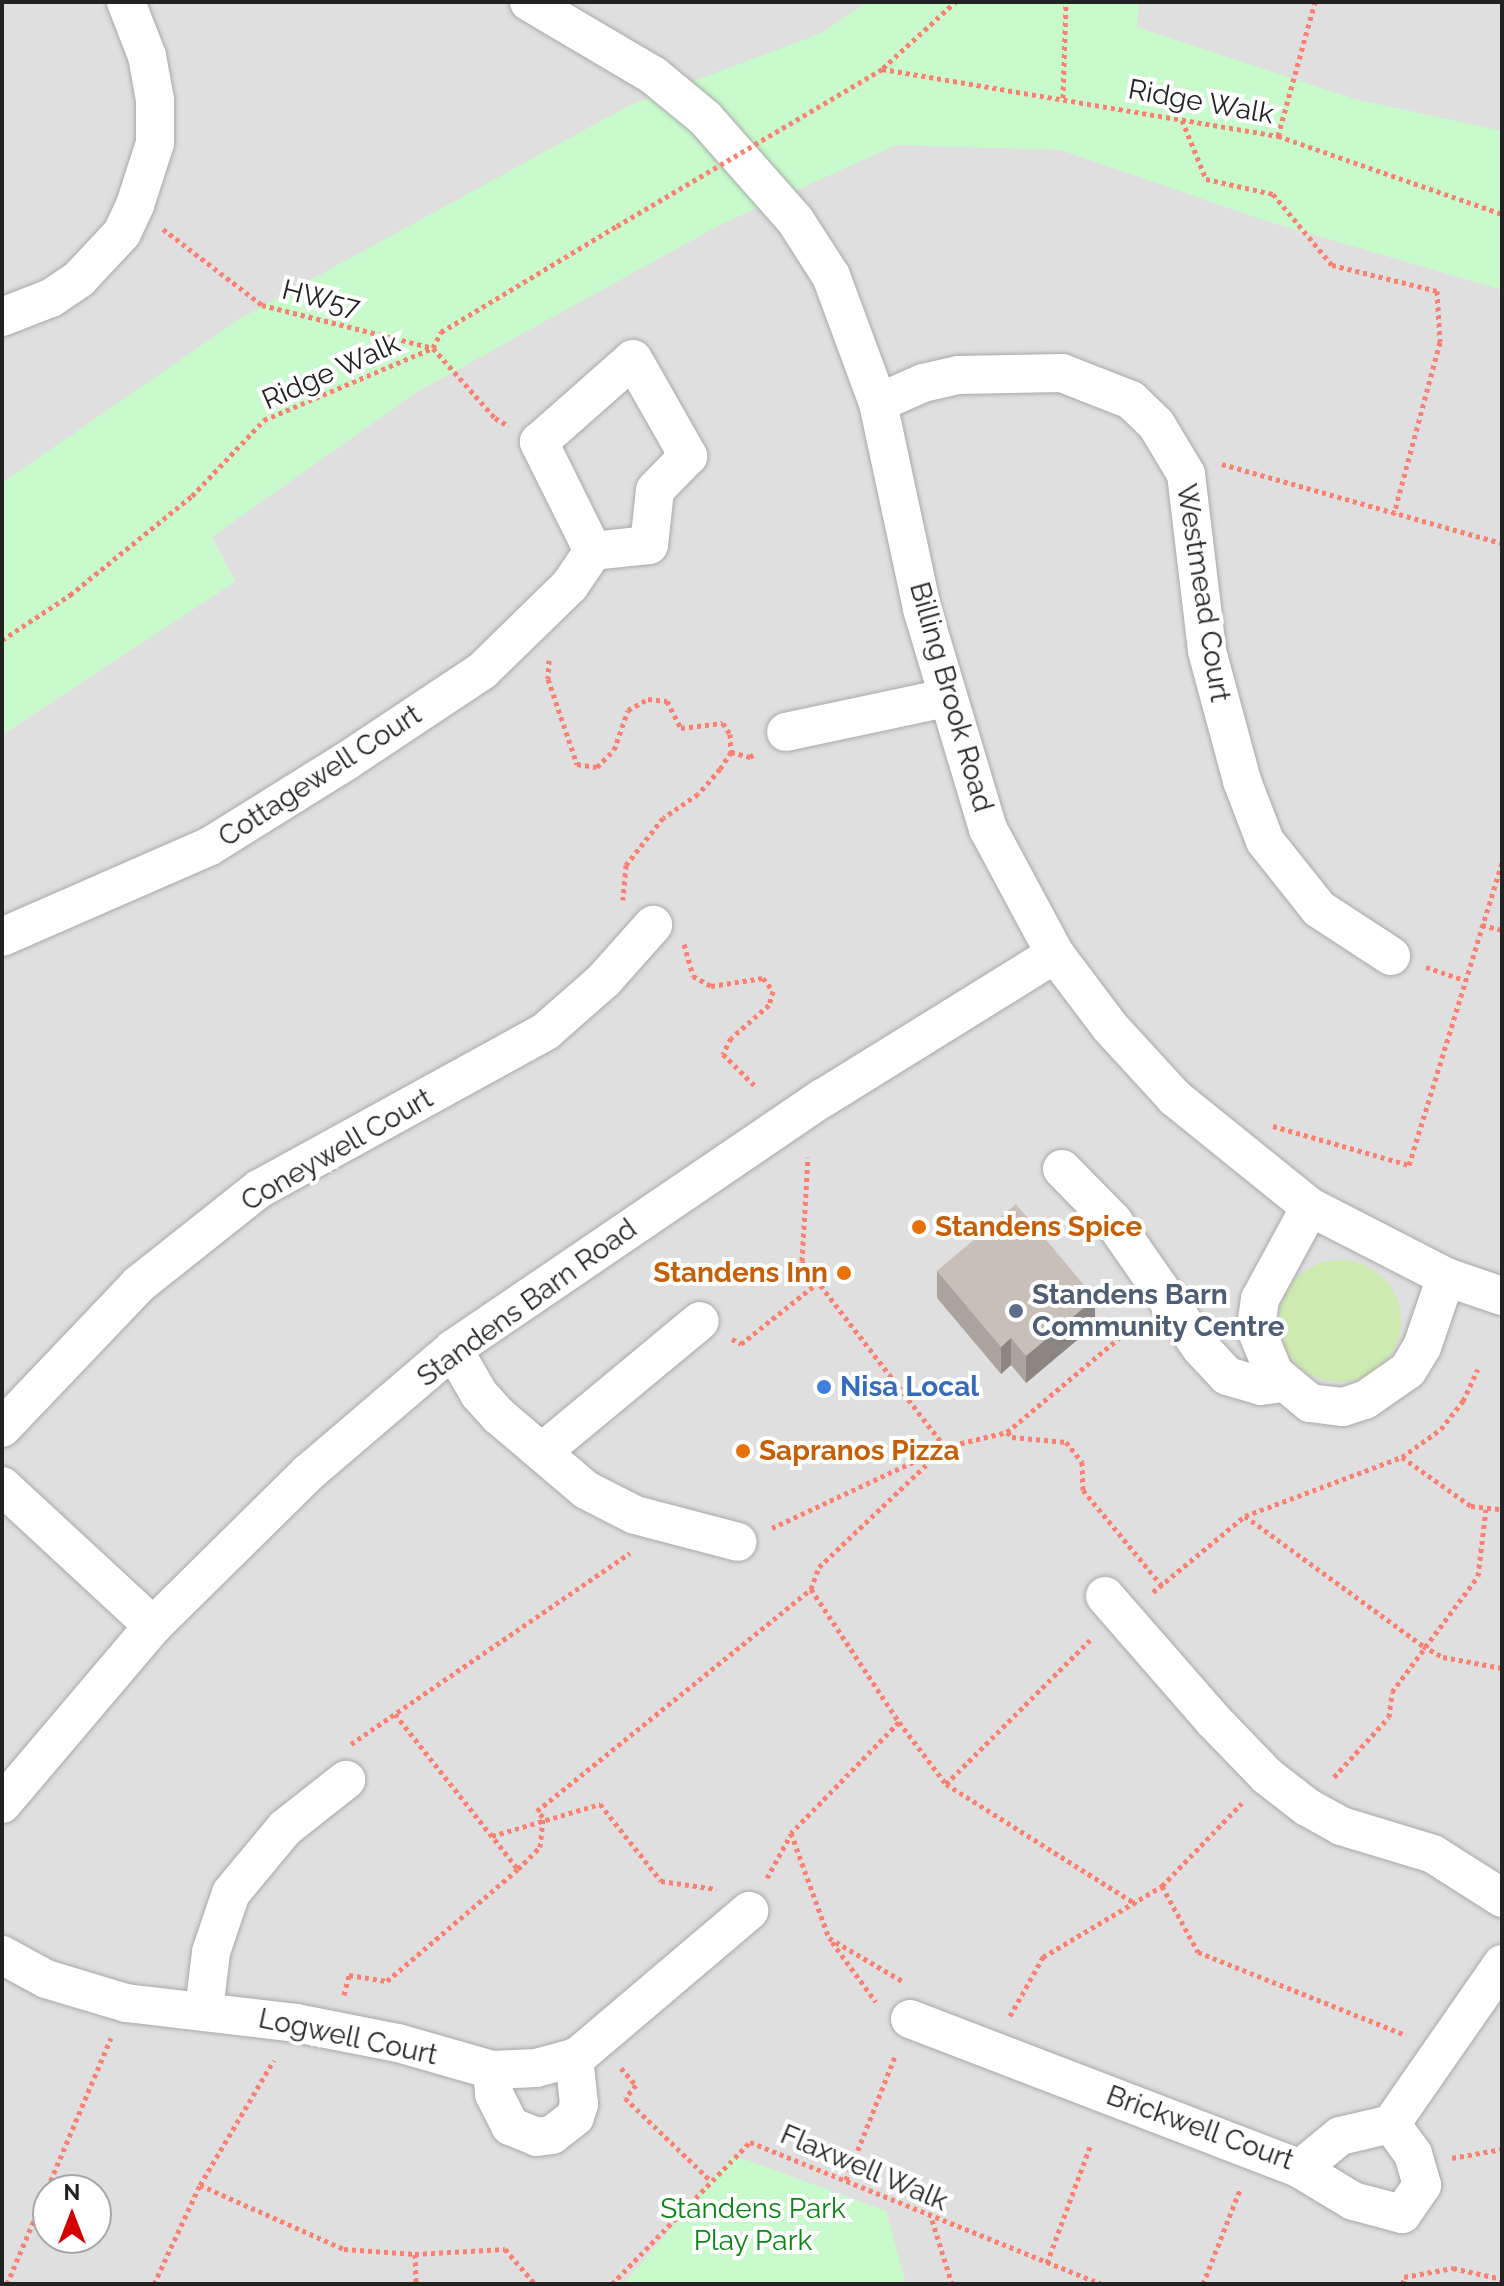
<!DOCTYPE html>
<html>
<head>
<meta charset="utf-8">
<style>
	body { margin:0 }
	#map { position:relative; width:1504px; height:2286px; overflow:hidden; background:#f2efe9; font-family:Raleway,sans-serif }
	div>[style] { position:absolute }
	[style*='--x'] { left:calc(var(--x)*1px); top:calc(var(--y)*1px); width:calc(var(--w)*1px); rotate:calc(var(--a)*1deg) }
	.residential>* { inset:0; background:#e0dfdf }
	.grass>* { inset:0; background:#cdebb0 }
	.round { border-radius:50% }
	.park>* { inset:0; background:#c8facc }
	.path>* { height:5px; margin-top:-2.5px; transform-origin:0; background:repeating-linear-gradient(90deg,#fa8072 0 4px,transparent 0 8px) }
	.roads { filter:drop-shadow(0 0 2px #a9a9a9) drop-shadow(0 0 2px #a9a9a9) }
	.minor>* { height:38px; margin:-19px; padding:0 19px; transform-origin:19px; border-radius:19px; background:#fff }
	.path-bridge>* { height:5px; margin-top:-2.5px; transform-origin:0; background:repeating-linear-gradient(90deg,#fa8072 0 4px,transparent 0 8px) }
	.wall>* { inset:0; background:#aba49e }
	.shaded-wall>* { inset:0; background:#8b8681 }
	.building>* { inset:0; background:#c7bfb8 }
	.dots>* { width:22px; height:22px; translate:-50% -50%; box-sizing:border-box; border:4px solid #fff; border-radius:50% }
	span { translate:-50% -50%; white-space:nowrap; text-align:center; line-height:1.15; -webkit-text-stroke:8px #fff; paint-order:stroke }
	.street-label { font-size:28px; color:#222 }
	.food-label { font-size:28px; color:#c56008; font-weight:700 }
	.left { translate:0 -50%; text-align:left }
	.right { translate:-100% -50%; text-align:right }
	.service-label { font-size:28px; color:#4e5e75; font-weight:700 }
	.shop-label { font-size:28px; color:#366cbe; font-weight:700 }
	.park-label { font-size:28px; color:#0c8416 }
	.frame { position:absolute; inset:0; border:4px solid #222; pointer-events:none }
	.north { position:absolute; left:32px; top:2174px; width:80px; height:80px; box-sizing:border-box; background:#fff; border:2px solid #a7a7a7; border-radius:50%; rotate:0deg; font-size:22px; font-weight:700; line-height:32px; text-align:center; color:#222 }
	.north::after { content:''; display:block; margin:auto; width:28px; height:36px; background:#d40000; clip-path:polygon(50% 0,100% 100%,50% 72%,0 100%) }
</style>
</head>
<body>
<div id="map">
	<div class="residential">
		<i style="clip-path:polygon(evenodd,2px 2px,1502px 2px,1502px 2284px,2px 2284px,2px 735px,235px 581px,212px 537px,2px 483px,2px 2px,48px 2190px,96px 2190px,96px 2238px,48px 2238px,48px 2190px)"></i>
	</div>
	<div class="grass">
		<i class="round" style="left:1279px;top:1260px;width:122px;height:122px"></i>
	</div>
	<div class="park">
		<i style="clip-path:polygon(867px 2px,1139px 2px,1137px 27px,1355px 99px,1502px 131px,1502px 290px,1260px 219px,1061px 150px,896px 145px,718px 226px,417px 392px,212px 537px,235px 582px,2px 735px,2px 483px,241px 318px,630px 105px,822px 33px)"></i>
		<i style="clip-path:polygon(733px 2155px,886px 2211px,906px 2284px,624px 2284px)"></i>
	</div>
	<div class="path">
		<i style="--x:883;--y:68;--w:98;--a:-42.5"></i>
		<i style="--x:882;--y:69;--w:402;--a:9.6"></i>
		<i style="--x:1278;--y:136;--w:237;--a:19.2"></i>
		<i style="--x:1063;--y:98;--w:96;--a:-88.2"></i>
		<i style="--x:1182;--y:120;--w:64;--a:67.9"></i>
		<i style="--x:1206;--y:179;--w:69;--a:12.6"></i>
		<i style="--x:1273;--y:194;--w:92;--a:50.3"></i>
		<i style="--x:1332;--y:265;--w:108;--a:13.9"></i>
		<i style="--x:1437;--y:291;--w:51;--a:86.6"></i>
		<i style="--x:1440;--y:342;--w:178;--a:105"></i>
		<i style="--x:1278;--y:136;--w:139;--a:-74.6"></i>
		<i style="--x:163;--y:229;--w:125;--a:37.5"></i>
		<i style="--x:262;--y:305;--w:176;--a:14.1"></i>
		<i style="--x:433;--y:348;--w:94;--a:48.5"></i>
		<i style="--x:495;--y:418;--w:16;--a:30"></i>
		<i style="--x:1222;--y:464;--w:291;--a:15.8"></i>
		<i style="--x:2;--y:640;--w:82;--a:-33.5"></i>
		<i style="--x:70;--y:595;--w:157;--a:-39.1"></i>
		<i style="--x:192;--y:496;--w:105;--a:-46.5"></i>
		<i style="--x:264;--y:420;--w:184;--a:-23.1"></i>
		<i style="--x:433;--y:348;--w:18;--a:-63"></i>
		<i style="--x:441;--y:332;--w:205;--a:-31.1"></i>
		<i style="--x:549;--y:660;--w:19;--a:93"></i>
		<i style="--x:548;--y:679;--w:90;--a:71.2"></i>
		<i style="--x:577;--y:764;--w:20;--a:9"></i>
		<i style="--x:597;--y:767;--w:24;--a:-45"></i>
		<i style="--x:614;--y:750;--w:42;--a:-70.7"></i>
		<i style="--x:628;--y:710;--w:23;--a:-29"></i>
		<i style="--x:648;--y:699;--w:19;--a:6"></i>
		<i style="--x:667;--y:701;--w:30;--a:63"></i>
		<i style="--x:681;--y:728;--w:42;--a:-6.8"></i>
		<i style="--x:723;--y:723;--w:13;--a:58"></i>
		<i style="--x:730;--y:734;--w:18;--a:87"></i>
		<i style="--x:731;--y:752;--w:20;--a:123"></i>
		<i style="--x:720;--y:769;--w:33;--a:131"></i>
		<i style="--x:698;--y:794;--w:42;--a:145.6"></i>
		<i style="--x:663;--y:818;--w:60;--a:128.2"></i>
		<i style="--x:626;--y:865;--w:35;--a:95"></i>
		<i style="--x:731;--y:752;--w:20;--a:15"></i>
		<i style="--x:750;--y:757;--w:7;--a:-34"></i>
		<i style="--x:1482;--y:925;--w:21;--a:14"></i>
		<i style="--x:684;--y:944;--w:33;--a:74"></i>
		<i style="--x:693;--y:976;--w:21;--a:29"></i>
		<i style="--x:711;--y:986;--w:53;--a:-8.7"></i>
		<i style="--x:763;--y:978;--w:16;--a:52"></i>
		<i style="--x:773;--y:991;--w:15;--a:106"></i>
		<i style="--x:769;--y:1005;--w:50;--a:139"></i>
		<i style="--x:731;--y:1038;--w:18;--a:117"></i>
		<i style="--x:723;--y:1054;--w:45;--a:45"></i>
		<i style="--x:1426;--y:967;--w:40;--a:18.9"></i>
		<i style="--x:1273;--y:1126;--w:141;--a:16"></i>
		<i style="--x:1409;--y:1165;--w:317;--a:-72.9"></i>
		<i style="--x:732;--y:1339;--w:10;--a:29"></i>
		<i style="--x:741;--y:1344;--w:101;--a:-38.6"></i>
		<i style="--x:1007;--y:1432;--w:7;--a:45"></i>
		<i style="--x:1012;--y:1437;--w:54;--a:5.3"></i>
		<i style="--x:1066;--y:1442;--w:26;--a:51"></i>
		<i style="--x:1082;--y:1462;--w:28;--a:88"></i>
		<i style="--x:1083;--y:1490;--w:126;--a:50.5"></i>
		<i style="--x:1402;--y:1457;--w:85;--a:35.4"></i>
		<i style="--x:1471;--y:1506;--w:31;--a:6"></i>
		<i style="--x:1245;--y:1516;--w:220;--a:36.1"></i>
		<i style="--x:1423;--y:1646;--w:23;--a:29"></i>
		<i style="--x:1443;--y:1657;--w:60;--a:10.6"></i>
		<i style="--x:772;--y:1528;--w:191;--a:-25.1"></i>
		<i style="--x:945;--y:1447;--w:64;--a:-13.6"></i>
		<i style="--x:1007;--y:1432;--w:171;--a:-40"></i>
		<i style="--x:811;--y:1589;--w:159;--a:56.5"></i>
		<i style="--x:899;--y:1722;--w:155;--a:134.2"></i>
		<i style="--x:791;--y:1833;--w:112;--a:70.1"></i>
		<i style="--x:829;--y:1938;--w:87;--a:30.4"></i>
		<i style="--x:1153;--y:1592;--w:119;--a:-39.6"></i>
		<i style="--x:1245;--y:1516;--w:168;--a:-20.6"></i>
		<i style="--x:1402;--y:1457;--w:48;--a:-35.7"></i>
		<i style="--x:1441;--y:1429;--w:36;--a:-52"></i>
		<i style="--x:1463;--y:1401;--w:35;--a:-65"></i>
		<i style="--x:395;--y:1714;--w:198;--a:51.6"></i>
		<i style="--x:899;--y:1722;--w:78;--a:52.8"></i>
		<i style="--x:946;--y:1784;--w:225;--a:32.3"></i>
		<i style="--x:351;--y:1744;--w:338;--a:-34.4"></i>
		<i style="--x:1334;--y:1777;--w:81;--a:-47.5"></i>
		<i style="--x:1389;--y:1717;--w:25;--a:-83"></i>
		<i style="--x:1392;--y:1692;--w:144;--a:-53.4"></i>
		<i style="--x:1478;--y:1576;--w:67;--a:-83.2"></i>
		<i style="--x:946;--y:1784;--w:205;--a:-45"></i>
		<i style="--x:492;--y:1836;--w:113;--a:-16.5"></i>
		<i style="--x:600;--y:1804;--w:98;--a:51.6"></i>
		<i style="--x:661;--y:1881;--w:56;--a:8.3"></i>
		<i style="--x:767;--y:1878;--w:50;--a:-61.4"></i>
		<i style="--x:1162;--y:1886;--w:75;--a:61.4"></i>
		<i style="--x:1198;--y:1952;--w:224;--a:21.8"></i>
		<i style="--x:832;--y:1942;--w:74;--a:53.7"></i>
		<i style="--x:344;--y:1995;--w:21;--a:-76"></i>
		<i style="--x:349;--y:1975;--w:38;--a:9"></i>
		<i style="--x:387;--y:1981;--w:172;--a:-40.5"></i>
		<i style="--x:518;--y:1869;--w:31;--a:-45"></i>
		<i style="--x:540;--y:1847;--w:30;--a:-84"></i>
		<i style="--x:543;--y:1817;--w:8;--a:-135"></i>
		<i style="--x:537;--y:1811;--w:353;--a:-39"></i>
		<i style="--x:811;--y:1589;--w:23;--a:-70"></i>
		<i style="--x:819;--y:1567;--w:174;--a:-43.6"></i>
		<i style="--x:945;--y:1447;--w:235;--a:-127.6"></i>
		<i style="--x:802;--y:1261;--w:104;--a:-86.7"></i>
		<i style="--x:1010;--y:2016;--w:68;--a:-60.8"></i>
		<i style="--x:1043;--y:1957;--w:139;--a:-30.8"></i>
		<i style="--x:1162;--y:1886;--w:115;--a:-46.1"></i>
		<i style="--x:621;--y:2068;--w:23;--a:49"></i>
		<i style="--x:636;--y:2085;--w:17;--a:130"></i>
		<i style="--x:625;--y:2098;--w:117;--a:44"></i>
		<i style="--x:1452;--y:2158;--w:51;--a:-10.2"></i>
		<i style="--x:846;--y:2180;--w:136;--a:-68.4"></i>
		<i style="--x:200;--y:2185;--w:158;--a:24"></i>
		<i style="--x:344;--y:2249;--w:71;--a:4"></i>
		<i style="--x:415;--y:2254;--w:90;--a:-3.2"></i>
		<i style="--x:505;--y:2249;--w:46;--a:49.4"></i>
		<i style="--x:932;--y:2220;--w:67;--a:72.6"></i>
		<i style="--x:415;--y:2254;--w:30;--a:88"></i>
		<i style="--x:1047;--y:2263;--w:124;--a:-69.7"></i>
		<i style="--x:7;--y:2284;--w:267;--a:-67.1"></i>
		<i style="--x:154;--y:2284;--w:109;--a:-65.1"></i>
		<i style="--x:200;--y:2185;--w:145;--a:-59.4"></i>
		<i style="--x:612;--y:2284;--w:198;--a:-45.8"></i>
		<i style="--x:750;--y:2142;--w:380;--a:22"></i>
		<i style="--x:1203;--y:2284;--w:104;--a:-68.6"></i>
		<i style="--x:1403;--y:2284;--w:7;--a:-82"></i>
		<i style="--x:1404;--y:2277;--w:50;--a:-10.4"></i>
		<i style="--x:1453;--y:2268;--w:50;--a:12.7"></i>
	</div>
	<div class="roads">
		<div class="minor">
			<i style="--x:529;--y:2;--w:144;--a:30.5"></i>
			<i style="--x:653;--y:75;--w:67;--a:39.6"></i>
			<i style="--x:705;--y:118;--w:136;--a:48.6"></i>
			<i style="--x:795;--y:220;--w:67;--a:57.3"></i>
			<i style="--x:831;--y:276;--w:135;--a:69.7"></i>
			<i style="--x:878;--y:403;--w:211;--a:77.9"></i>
			<i style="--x:922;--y:609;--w:230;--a:73.3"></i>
			<i style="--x:988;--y:829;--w:142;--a:61.8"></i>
			<i style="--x:1055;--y:954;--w:91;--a:53"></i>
			<i style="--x:1110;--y:1027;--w:96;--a:47.5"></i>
			<i style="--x:1175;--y:1098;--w:174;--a:38.9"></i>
			<i style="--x:1310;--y:1207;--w:153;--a:27.2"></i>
			<i style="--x:1446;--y:1277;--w:59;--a:18.7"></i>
			<i style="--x:2;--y:317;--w:53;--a:-21.2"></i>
			<i style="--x:51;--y:298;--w:34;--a:-34"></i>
			<i style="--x:79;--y:279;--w:63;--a:-46.9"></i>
			<i style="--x:122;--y:233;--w:31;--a:-65"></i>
			<i style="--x:135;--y:205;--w:65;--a:-72.1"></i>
			<i style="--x:155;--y:143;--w:43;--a:-90"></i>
			<i style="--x:155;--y:100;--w:45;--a:-100.3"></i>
			<i style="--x:147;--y:56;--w:58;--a:-111.3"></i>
			<i style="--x:633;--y:359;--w:112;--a:60.4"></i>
			<i style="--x:688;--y:456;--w:47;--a:134.1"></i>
			<i style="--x:655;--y:490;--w:55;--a:96.2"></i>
			<i style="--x:649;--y:545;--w:56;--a:173.9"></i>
			<i style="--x:593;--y:551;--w:122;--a:-116.4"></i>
			<i style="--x:539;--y:442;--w:125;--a:-41.4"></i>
			<i style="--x:878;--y:403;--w:49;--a:-24"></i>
			<i style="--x:923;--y:383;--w:36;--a:-13"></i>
			<i style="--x:958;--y:375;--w:104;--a:-1.1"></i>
			<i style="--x:1062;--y:373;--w:74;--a:21.4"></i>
			<i style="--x:1131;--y:400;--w:35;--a:44"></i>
			<i style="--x:1156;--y:424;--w:58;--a:59"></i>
			<i style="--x:1186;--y:474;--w:178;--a:83.2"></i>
			<i style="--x:1207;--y:651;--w:135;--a:74.9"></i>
			<i style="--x:1242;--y:781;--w:64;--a:69"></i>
			<i style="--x:1265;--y:841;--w:87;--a:51.5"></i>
			<i style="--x:1319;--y:909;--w:86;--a:33.1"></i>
			<i style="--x:786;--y:732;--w:164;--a:-12"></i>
			<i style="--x:2;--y:937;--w:227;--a:-23.6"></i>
			<i style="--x:210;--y:846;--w:159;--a:-31.9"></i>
			<i style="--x:345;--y:762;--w:164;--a:-33.6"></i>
			<i style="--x:482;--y:671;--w:123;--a:-44.3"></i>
			<i style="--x:570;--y:585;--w:41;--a:-55.9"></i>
			<i style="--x:1062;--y:1169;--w:73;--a:45.6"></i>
			<i style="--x:1113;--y:1221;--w:155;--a:55.3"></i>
			<i style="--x:1201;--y:1348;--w:38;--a:47"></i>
			<i style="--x:1227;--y:1376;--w:35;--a:16"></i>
			<i style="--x:1261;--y:1386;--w:21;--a:-8"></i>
			<i style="--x:1310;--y:1207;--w:105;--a:118.5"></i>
			<i style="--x:1260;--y:1299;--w:30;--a:98"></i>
			<i style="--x:1256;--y:1329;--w:48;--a:67.8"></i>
			<i style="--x:1274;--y:1373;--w:47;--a:39.8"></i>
			<i style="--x:1310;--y:1403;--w:33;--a:7"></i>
			<i style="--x:1343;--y:1407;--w:23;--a:-18"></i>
			<i style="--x:1365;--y:1400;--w:52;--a:-34.9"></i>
			<i style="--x:1408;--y:1370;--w:27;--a:-59"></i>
			<i style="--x:1422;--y:1347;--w:74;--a:-71.1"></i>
			<i style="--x:453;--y:1349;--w:52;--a:60"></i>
			<i style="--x:479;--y:1394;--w:30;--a:48"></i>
			<i style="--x:499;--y:1416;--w:114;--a:40.4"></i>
			<i style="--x:586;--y:1490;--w:55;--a:27"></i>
			<i style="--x:635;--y:1515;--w:106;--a:14.7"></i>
			<i style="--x:2;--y:1428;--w:199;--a:-46.4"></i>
			<i style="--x:139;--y:1284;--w:153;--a:-38.4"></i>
			<i style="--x:259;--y:1189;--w:328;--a:-28.8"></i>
			<i style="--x:546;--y:1031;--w:77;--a:-41.3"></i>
			<i style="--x:604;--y:980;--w:74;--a:-48.3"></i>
			<i style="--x:542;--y:1452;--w:205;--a:-39.7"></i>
			<i style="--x:2;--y:1486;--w:206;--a:42.8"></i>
			<i style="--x:1105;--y:1596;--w:164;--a:48.9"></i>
			<i style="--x:1213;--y:1720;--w:78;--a:46"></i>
			<i style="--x:1267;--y:1776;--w:51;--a:37.8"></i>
			<i style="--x:1307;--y:1807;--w:39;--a:29"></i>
			<i style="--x:1341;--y:1826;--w:96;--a:16.9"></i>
			<i style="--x:1433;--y:1854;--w:82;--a:32.5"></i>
			<i style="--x:2;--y:1804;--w:233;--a:-49.7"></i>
			<i style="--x:153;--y:1626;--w:218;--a:-44.6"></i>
			<i style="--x:308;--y:1473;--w:191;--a:-40.5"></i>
			<i style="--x:453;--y:1349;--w:447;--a:-34.2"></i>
			<i style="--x:823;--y:1098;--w:273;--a:-31.8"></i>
			<i style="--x:2;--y:1955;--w:50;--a:28.6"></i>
			<i style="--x:46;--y:1979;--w:84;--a:16.7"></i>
			<i style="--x:126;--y:2003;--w:171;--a:6.7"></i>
			<i style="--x:296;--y:2023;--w:104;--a:11.1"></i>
			<i style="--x:398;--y:2043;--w:98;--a:16"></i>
			<i style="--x:492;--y:2070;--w:44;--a:-2.6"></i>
			<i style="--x:536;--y:2068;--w:42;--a:-15"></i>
			<i style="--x:577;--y:2057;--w:226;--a:-40.3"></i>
			<i style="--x:204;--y:2010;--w:58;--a:-83.1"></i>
			<i style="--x:211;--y:1952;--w:62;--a:-71.3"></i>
			<i style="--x:231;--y:1893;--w:85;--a:-50.3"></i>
			<i style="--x:285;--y:1828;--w:78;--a:-38.2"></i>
			<i style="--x:910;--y:2019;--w:418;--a:21"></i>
			<i style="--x:1300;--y:2169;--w:52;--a:-39.5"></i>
			<i style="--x:1340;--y:2136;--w:52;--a:-13.2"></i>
			<i style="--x:1391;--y:2124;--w:195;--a:-55.2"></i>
			<i style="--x:492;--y:2070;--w:24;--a:85"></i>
			<i style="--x:494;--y:2094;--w:36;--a:63"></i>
			<i style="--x:510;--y:2126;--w:29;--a:22"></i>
			<i style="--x:537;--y:2137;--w:15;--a:-8"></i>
			<i style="--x:552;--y:2135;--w:29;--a:-38"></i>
			<i style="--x:575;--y:2117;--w:14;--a:-73"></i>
			<i style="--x:579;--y:2104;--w:47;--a:-96.1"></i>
			<i style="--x:1300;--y:2169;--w:62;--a:31.1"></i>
			<i style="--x:1353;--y:2201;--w:51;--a:14.9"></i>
			<i style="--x:1402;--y:2214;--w:35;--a:-55"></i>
			<i style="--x:1422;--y:2185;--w:32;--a:-106"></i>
			<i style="--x:1413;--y:2154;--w:37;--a:-126"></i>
		</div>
	</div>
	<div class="path-bridge">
		<i style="--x:617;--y:226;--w:308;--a:-30.6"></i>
	</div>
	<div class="wall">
		<i style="clip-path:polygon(937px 1271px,1095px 1325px,1026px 1383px,1011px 1365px,1001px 1374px,937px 1298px)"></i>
	</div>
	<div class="shaded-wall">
		<i style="clip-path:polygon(1095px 1298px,1095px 1325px,1026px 1383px,1026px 1356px)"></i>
		<i style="clip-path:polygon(1011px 1338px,1011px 1365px,1001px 1374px,1001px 1347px)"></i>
	</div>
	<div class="building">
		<i style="clip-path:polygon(1016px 1204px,1095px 1298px,1026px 1356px,1011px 1338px,1001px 1347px,937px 1271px)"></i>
	</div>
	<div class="dots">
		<i style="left:919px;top:1227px;background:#e8710a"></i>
		<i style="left:844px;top:1273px;background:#e8710a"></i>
		<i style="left:1016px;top:1311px;background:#5c6f8a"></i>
		<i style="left:824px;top:1387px;background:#3f7fe0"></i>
		<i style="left:743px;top:1451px;background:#e8710a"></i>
	</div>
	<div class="street-label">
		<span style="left:1201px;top:102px;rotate:10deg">Ridge Walk</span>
		<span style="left:321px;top:299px;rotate:14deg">HW57</span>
		<span style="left:331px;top:372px;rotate:-24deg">Ridge Walk</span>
		<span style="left:1203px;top:593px;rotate:81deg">Westmead Court</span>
		<span style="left:951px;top:697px;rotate:74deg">Billing Brook Road</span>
		<span style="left:320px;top:776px;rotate:-33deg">Cottagewell Court</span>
		<span style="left:337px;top:1150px;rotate:-30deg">Coneywell Court</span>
		<span style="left:527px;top:1303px;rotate:-36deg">Standens Barn Road</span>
		<span style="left:348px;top:2037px;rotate:12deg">Logwell Court</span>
		<span style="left:1200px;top:2128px;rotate:20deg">Brickwell Court</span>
		<span style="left:864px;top:2168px;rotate:23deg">Flaxwell Walk</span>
	</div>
	<div class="food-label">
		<span class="left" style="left:935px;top:1227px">Standens Spice</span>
		<span class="right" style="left:828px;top:1273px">Standens Inn</span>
		<span class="left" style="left:759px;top:1451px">Sapranos Pizza</span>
	</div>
	<div class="service-label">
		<span class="left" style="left:1032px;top:1311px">Standens Barn<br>Community Centre</span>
	</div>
	<div class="shop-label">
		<span class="left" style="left:840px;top:1387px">Nisa Local</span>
	</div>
	<div class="park-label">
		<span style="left:753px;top:2225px">Standens Park<br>Play Park</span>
	</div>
	<div class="frame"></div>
	<div class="north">N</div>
</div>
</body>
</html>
